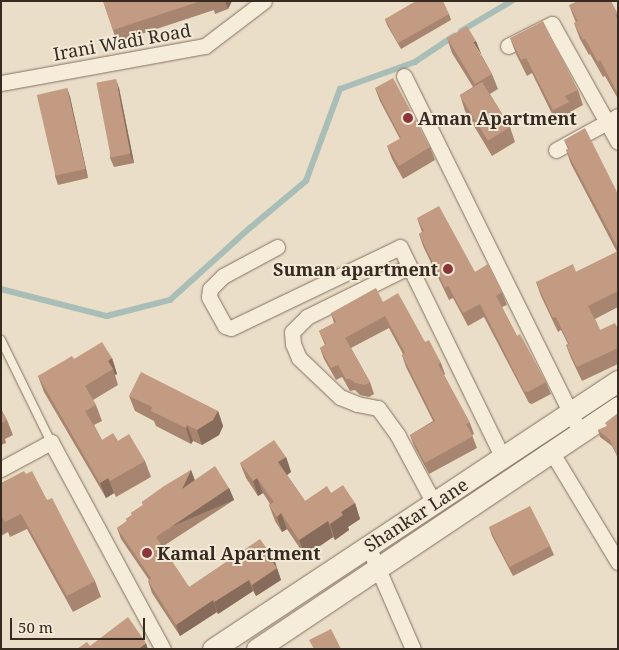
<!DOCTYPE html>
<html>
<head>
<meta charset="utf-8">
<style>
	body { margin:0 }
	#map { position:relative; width:619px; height:650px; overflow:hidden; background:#eadec8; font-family:"Noto Serif",serif }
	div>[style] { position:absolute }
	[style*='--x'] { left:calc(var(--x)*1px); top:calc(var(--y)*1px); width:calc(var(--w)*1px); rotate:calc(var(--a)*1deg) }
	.stream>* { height:5.5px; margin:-2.75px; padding:0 2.75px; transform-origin:2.75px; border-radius:2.75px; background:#a8beb7 }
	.roads { filter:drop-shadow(0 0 1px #84715f) drop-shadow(0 0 1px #84715f) }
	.lane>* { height:8px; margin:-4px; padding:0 4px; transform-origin:4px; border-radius:4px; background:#f5ecda }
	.street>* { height:15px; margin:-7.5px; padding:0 7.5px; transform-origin:7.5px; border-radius:7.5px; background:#f5ecda }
	.secondary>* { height:21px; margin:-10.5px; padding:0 10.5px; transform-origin:10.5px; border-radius:10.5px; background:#f5ecda }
	.wall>* { inset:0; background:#a88570 }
	.shaded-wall>* { inset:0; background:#886c5b; transform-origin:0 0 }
	.building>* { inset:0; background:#c39b82; transform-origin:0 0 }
	.dots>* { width:14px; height:14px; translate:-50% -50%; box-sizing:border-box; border:2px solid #f2e9d7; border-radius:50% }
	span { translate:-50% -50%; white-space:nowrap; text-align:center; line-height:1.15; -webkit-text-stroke:4px #f2e9d7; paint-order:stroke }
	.street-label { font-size:18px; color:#362a21 }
	.poi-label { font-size:18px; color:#362a21; font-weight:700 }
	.left { translate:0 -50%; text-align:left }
	.right { translate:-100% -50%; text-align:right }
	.frame { position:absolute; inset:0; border:2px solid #362a21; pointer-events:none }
	.scale { position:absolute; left:10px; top:618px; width:135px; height:22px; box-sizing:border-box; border:2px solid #362a21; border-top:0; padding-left:6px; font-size:15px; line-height:18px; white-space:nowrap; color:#362a21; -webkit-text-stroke:4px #f2e9d7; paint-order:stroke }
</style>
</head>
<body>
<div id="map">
	<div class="stream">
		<i style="--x:461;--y:31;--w:59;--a:-30.5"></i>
		<i style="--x:1;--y:289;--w:109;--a:14.3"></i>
		<i style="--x:107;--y:316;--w:65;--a:-14.3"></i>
		<i style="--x:170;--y:300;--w:108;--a:-42"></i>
		<i style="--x:250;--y:228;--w:73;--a:-40"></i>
		<i style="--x:306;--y:181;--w:98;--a:-69.7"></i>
		<i style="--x:340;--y:89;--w:80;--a:-19.8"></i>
		<i style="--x:415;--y:62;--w:47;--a:-33.7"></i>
	</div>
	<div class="roads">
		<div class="lane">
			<i style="--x:1;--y:340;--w:114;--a:63.9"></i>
		</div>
		<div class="street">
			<i style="--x:508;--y:46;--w:49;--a:-26.6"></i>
			<i style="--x:552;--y:24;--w:135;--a:60.8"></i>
			<i style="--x:404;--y:76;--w:386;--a:63.7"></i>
			<i style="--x:1;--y:83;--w:207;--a:-10.3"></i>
			<i style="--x:205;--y:46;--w:74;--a:-37.3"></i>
			<i style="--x:556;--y:150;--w:71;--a:-28.7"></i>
			<i style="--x:277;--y:247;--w:61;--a:151.8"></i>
			<i style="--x:223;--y:276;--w:18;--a:135"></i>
			<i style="--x:210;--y:289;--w:8;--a:97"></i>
			<i style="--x:209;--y:297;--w:33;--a:61"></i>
			<i style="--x:225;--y:326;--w:6;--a:18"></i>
			<i style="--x:231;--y:328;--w:187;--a:-25.6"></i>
			<i style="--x:400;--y:247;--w:235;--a:64"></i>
			<i style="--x:408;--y:267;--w:113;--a:153.7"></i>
			<i style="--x:307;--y:317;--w:21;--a:135"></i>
			<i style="--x:292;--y:332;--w:12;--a:85"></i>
			<i style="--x:293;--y:344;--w:15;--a:67"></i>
			<i style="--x:299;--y:358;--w:57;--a:43.6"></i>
			<i style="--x:340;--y:397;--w:18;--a:22"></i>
			<i style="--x:357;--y:404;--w:21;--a:11"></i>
			<i style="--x:378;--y:408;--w:34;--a:54"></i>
			<i style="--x:398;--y:436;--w:76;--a:61.8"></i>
			<i style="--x:551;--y:451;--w:130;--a:58.9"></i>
			<i style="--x:1;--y:469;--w:57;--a:-28.4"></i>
			<i style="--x:51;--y:442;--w:235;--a:61.6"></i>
			<i style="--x:368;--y:546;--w:112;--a:66.4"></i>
		</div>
		<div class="secondary">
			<i style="--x:213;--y:649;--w:486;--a:-33.5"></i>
			<i style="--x:257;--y:649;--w:435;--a:-33.8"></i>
		</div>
	</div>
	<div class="wall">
		<i style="clip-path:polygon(103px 1px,232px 1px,228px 9px,215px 14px,214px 10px,117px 42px)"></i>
		<i style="clip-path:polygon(569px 5px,618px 14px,618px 99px,605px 76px,603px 77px,590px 54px,589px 55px,580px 39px,574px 23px,576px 23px)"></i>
		<i style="clip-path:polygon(449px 14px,451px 20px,401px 49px,387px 25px,385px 19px)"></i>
		<i style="clip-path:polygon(447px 38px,482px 56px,492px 74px,498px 89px,490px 94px,510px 127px,515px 142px,492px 156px,465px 111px,460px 95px,473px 87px,452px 53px)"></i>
		<i style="clip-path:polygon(510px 38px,578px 90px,583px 105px,572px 111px,574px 117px,558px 126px,532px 73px,527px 76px,516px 54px)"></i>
		<i style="clip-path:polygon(67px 88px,70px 97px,88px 178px,58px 185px,55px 176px)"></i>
		<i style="clip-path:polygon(119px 88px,134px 163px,114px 167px,110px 158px)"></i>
		<i style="clip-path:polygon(375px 88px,430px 147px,435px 160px,403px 179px,392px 159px,387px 146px,400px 139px,380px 101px)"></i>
		<i style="clip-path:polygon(564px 140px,618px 194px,618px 307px,595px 319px,600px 330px,618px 329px,618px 364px,582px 381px,571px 358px,566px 345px,568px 344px,561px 330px,558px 332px,541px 296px,536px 282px,576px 272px,617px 252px,571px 164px,566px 150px,568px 149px)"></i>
		<i style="clip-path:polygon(417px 218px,475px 272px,502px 292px,507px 305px,502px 307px,517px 336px,546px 382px,551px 394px,532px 404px,529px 403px,484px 317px,468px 326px,453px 298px,449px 300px,423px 246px,419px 234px,422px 232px)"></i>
		<i style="clip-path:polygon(383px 302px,425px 342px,441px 363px,445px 374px,444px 375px,470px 423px,474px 434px,472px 435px,477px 448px,429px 474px,414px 446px,410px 435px,433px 421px,406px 367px,402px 355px,403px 354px,389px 328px,351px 348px,370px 382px,374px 394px,369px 397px,360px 395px,355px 390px,350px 391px,342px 377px,336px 380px,324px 359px,320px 348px,325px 345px,319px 331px,334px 323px,331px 313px)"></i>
		<i style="clip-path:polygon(112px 358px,117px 374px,115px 375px,118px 385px,93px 400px,96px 405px,102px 421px,94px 425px,102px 440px,118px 441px,145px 461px,151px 477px,116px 497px,114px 493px,106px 498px,44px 392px,38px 376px,74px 359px)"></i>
		<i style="clip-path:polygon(129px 396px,218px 411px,223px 426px,219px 435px,202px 445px,193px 441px,191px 444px,156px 426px,154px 421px,135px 411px)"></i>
		<i style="clip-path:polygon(1px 409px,7px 420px,13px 435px,5px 439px,6px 443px,1px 445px)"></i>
		<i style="clip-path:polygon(618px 413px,618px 458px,612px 446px,600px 437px,598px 430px,607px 426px)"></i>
		<i style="clip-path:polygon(286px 457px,291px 472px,287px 475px,305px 501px,331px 493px,355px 503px,360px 519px,348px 527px,349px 530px,335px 540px,333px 537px,305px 556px,287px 529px,282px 532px,275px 521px,269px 505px,270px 504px,263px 493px,258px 496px,246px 478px,240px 463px)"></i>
		<i style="clip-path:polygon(191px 470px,195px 480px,229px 488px,234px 500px,162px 547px,189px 587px,274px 559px,281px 580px,256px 596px,253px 591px,218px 614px,217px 612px,180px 636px,152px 593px,148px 581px,149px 580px,121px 539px,117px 528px,127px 521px,126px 519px,132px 515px,131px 513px,143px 505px,142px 502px)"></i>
		<i style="clip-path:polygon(26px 474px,47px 500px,95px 581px,101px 597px,73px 612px,27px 529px,10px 537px,8px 532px,1px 536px,1px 483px)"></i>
		<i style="clip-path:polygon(489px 527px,550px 546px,554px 555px,513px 576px,492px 536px)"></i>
	</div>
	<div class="shaded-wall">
		<i style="clip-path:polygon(225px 1px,232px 1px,228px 9px)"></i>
		<i style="clip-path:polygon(476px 41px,482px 56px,473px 42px)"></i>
		<i style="clip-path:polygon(116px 79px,119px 88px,134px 163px,130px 154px)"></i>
		<i style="clip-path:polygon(67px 88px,70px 97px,88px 178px,85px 169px)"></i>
		<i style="clip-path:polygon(112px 358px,117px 374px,115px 375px,113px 369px,108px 361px)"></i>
		<i style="clip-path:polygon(218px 411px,223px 426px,219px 435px,202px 445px,197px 430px)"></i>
		<i style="clip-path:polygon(187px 425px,193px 441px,191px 444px,186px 428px)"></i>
		<i style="clip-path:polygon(286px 457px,291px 472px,284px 477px,278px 462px)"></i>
		<i style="clip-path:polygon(191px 470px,195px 482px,182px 489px)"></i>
		<i style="clip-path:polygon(108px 478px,114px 493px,106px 498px,100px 483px)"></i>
		<i style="clip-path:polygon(257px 478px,263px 493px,258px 496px,253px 481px)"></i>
		<i style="left:229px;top:488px;width:13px;height:88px;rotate:67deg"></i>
		<i style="clip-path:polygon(355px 503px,360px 519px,348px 527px,349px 530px,335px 540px,330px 524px,341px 512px)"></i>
		<i style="clip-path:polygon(281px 513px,287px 529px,282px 532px,277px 517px)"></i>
		<i style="clip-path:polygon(328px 521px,333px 537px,305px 556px,299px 540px)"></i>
		<i style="clip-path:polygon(274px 559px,281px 580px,256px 596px,252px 585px,272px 561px)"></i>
		<i style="clip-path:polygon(249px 580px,253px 591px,218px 614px,214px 602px)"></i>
		<i style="clip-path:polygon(213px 600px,217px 612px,180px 636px,176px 625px)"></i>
		<i style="clip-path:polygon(146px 643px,148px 649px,138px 649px)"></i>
	</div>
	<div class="building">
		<i style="clip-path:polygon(103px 1px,201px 1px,113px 30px)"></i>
		<i style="clip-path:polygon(416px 1px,443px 1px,449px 14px,398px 43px,385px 19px)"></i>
		<i style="clip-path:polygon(578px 1px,611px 1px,618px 14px,615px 15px,618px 20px,618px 94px,600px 60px,598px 62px,585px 39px,583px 40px,574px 23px,578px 21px,569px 5px)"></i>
		<i style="clip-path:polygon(543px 21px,578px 90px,565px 96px,569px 102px,553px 110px,526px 58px,521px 60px,510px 38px)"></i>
		<i style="clip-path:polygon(467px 26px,476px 41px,473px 42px,492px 74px,475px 84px,447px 38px)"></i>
		<i style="clip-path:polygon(393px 78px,430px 147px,399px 166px,387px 146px,401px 138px,375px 88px)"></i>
		<i style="left:116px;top:79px;width:76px;height:20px;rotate:79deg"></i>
		<i style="left:482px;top:82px;width:53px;height:26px;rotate:58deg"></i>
		<i style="left:67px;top:88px;width:83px;height:31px;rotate:77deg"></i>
		<i style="clip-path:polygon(585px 128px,618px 194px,618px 248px,566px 150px,569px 149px,564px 140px)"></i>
		<i style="clip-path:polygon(439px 206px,475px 272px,488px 264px,502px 292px,496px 296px,517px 336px,520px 334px,546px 382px,528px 392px,524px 391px,480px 304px,463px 313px,448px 286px,445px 288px,419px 234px,424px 231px,417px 218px)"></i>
		<i style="clip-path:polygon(618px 251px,618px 291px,588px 306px,600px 330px,615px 323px,618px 329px,618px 348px,577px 367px,566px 345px,569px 344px,556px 317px,553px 318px,536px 282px,573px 264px,576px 272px)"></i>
		<i style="clip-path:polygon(376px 288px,383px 302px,398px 293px,425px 342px,429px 340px,441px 363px,438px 364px,470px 423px,466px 424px,473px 436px,425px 463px,410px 435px,435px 421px,402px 355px,405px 353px,385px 316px,345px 338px,370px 382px,365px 385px,355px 383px,350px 379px,346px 379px,338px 365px,331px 368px,320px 348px,326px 344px,319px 331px,336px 322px,331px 313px)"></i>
		<i style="clip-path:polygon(102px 342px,112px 358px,108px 361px,113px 369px,85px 386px,96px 405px,85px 411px,102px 440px,113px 433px,118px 441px,129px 434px,145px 461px,110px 481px,108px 478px,100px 483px,38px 376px,72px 356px,74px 359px)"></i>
		<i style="clip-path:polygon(141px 372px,218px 411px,213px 420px,197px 430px,187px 425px,186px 428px,151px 411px,152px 407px,129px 396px)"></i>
		<i style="clip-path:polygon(1px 409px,7px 420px,1px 423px)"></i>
		<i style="clip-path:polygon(618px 413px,618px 454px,617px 455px,610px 440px,598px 430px,607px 426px,605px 423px)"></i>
		<i style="clip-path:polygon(274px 440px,286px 457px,278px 462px,305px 501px,327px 486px,331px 493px,343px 485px,355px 503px,341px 512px,343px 515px,330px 524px,328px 521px,299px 540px,281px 513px,277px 517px,269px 505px,274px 502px,257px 478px,253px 481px,240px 463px)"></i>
		<i style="clip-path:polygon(215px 466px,229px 488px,156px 537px,189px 587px,260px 539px,274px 559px,272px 561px,277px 568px,252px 585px,249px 580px,214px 602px,213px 600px,176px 625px,148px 581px,151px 578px,117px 528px,127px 521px,126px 519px,132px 515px,131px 513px,143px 505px,142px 502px,164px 486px,191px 470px,182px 489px)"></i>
		<i style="clip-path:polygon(24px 471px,26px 474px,32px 471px,47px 500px,52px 498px,95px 581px,67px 596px,21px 514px,5px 522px,2px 517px,1px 517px,1px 483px)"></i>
		<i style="left:530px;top:506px;width:45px;height:46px;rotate:63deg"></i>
		<i style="clip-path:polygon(128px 617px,146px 643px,138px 649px,77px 649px,87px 642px,90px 646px)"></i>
		<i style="clip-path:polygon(331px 629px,341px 649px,314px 649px,309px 640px)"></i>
	</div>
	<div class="dots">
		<i style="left:408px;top:118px;background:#8c3639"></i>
		<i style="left:448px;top:269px;background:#8c3639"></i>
		<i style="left:147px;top:553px;background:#8c3639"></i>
	</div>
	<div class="street-label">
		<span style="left:122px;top:42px;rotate:-10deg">Irani Wadi Road</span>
		<span style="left:416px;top:515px;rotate:-33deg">Shankar Lane</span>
	</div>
	<div class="poi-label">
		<span class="left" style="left:418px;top:118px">Aman Apartment</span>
		<span class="right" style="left:438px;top:269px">Suman apartment</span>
		<span class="left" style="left:157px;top:553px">Kamal Apartment</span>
	</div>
	<div class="frame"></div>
	<div class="scale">50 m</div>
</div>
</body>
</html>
